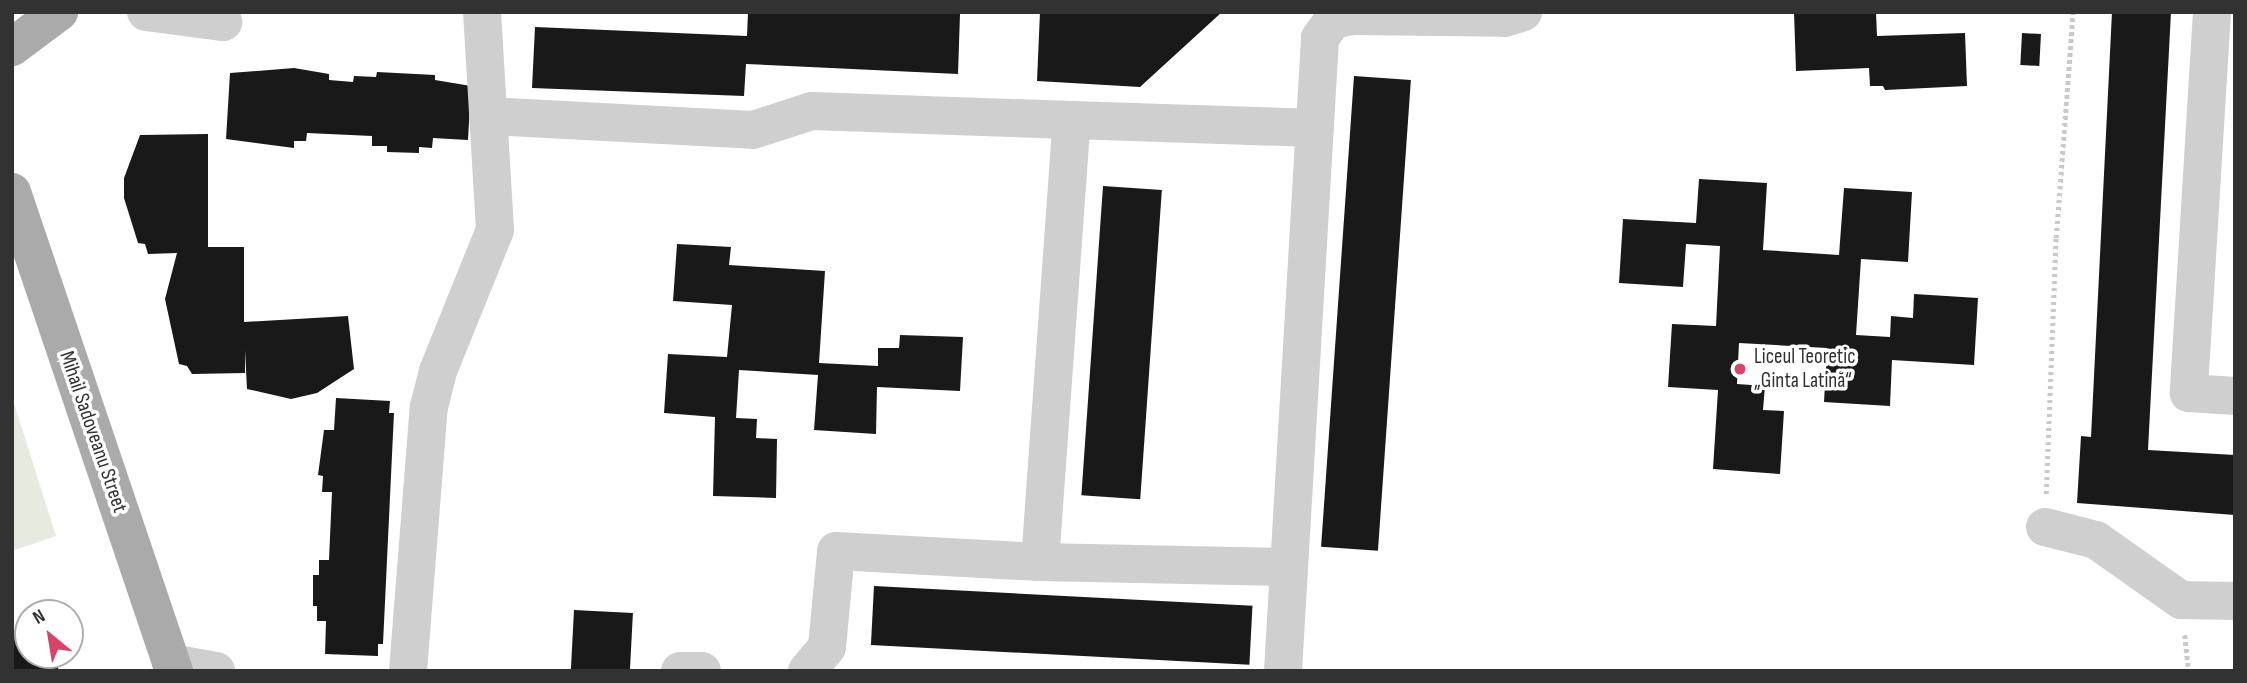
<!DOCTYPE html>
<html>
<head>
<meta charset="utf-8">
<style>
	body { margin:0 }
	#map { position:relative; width:2247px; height:683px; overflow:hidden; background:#fff; font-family:"Sofia Sans Condensed",sans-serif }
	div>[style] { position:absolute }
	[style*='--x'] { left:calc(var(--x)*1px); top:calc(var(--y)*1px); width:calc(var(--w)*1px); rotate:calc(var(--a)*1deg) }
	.green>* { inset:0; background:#e7eade }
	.building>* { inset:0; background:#191919; transform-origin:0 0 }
	.path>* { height:4.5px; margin-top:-2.25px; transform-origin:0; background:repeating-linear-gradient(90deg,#c9c9c9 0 3.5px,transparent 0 7px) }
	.minor>* { height:38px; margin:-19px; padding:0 19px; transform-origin:19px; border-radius:19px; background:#cfcfcf }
	.major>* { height:38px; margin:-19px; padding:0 19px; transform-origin:19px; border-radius:19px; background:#aaa }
	.dots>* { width:19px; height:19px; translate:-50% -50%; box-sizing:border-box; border:4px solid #fff; border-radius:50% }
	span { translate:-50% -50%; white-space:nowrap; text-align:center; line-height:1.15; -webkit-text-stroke:7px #fff; paint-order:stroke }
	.poi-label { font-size:21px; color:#323232 }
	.left { translate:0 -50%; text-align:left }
	.street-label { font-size:21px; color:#323232 }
	.frame { position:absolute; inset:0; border:14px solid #323232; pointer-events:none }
	.north { position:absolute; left:14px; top:599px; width:70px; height:70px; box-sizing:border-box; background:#fff; border:2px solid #adadad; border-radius:50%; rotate:330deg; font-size:19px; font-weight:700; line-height:28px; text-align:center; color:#323232 }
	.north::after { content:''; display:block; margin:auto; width:24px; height:32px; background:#d94368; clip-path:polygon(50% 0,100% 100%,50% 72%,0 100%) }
</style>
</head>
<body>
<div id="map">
	<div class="green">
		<i style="clip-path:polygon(12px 397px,56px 536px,12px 551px)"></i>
	</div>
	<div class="building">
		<i style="clip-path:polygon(748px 12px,960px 14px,958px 74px,746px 64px,744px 96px,532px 88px,535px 27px,747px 36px)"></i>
		<i style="clip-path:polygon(1040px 12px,1102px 13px,1222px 12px,1140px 87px,1037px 81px)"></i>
		<i style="clip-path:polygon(1794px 12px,1876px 12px,1877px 36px,1965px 33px,1967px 86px,1885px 90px,1883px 86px,1870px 86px,1869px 68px,1796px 71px)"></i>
		<i style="clip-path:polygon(2112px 12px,2171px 12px,2148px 450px,2235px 455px,2235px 515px,2077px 503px,2081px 436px,2091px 437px)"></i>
		<i style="left:2022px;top:33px;width:19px;height:32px;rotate:3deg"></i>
		<i style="clip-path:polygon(294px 68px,329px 74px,329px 80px,353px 82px,354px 76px,376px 77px,377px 72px,435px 75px,435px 80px,471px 86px,468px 140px,433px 138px,432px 148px,419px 147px,419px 153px,387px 152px,387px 146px,372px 146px,372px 136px,307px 133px,306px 141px,294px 141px,294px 148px,226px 139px,230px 73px)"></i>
		<i style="left:1354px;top:76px;width:57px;height:472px;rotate:4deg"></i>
		<i style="clip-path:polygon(208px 134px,208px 247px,244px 247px,244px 322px,348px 316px,354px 369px,317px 393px,291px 399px,247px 389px,245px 350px,245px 373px,192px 374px,187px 366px,179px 364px,165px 299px,177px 253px,148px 254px,145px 244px,138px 243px,124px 198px,124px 178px,140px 135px)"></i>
		<i style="clip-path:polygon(1699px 179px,1767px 183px,1763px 250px,1839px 255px,1844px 188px,1912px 192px,1908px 262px,1861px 259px,1856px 335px,1890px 337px,1891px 316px,1913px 318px,1914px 294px,1978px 298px,1974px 365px,1892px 360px,1890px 406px,1824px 402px,1827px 348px,1739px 343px,1737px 384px,1765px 386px,1763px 410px,1784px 411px,1780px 474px,1713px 469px,1718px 390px,1668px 387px,1672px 324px,1716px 326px,1720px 246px,1686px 244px,1683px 287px,1619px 283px,1623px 219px,1696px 223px)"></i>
		<i style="left:1103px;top:186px;width:59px;height:310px;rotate:4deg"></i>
		<i style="clip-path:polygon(677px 244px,731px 247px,729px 265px,825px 271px,819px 363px,878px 366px,878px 348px,899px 348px,900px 335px,963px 337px,960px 391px,877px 387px,876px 434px,814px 430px,818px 375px,739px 370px,736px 418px,757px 419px,756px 438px,777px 439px,776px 498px,713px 496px,715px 417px,664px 413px,668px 354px,727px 357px,732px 305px,673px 301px)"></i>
		<i style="clip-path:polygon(336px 398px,390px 401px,389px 413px,394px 413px,383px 644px,378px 644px,378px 656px,325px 654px,326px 621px,317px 621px,317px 606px,313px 606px,313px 575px,319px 575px,319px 560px,329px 560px,332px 492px,322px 492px,323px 476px,318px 475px,324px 430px,334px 430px)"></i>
		<i style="left:874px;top:586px;width:379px;height:59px;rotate:3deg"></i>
		<i style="left:574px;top:610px;width:59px;height:61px;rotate:3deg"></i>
		<i style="clip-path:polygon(28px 627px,28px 655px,54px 655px,59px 671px,12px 671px,12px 632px)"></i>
	</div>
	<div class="path">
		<i style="--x:2046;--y:494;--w:256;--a:-87.8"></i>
		<i style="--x:2056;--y:238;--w:227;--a:-85.7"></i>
		<i style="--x:2185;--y:635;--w:36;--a:84"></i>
	</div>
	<div class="minor">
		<i style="--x:146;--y:12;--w:78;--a:7.4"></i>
		<i style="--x:2212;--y:12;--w:382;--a:93.5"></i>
		<i style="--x:2189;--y:393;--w:46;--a:3.7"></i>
		<i style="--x:488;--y:116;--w:265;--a:3"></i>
		<i style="--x:753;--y:130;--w:62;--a:-17.9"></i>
		<i style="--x:812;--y:111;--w:260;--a:2"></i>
		<i style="--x:2045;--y:527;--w:53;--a:14.3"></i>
		<i style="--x:2096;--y:540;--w:104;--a:35.2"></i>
		<i style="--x:2181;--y:600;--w:54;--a:1.1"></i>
		<i style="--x:1040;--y:562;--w:249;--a:1.2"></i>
		<i style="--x:171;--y:663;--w:46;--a:10.1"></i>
		<i style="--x:408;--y:671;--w:265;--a:-85.5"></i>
		<i style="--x:429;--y:407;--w:37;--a:-76"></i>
		<i style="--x:438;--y:371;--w:152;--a:-68"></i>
		<i style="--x:495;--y:230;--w:218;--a:-93.4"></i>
		<i style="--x:680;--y:671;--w:22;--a:0"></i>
		<i style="--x:807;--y:671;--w:31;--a:-50"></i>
		<i style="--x:827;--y:647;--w:96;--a:-84.6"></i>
		<i style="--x:836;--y:551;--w:204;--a:3.1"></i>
		<i style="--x:1040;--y:562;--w:443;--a:-85.9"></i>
		<i style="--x:1072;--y:120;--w:243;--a:1.9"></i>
		<i style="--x:1283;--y:671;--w:634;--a:-86.65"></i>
		<i style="--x:1320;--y:38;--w:22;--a:-54"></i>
		<i style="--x:1333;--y:20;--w:19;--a:-12"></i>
		<i style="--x:1352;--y:16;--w:153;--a:0.7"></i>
		<i style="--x:1505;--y:18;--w:19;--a:-18"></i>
	</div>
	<div class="major">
		<i style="--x:12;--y:47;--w:59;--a:-36.7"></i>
		<i style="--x:12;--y:192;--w:506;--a:71.31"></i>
	</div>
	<div class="dots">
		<i style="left:1740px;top:369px;background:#d94368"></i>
	</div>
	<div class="poi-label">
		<span class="left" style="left:1754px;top:369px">Liceul Teoretic<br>„Ginta Latină“</span>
	</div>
	<div class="street-label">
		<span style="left:93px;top:432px;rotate:71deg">Mihail Sadoveanu Street</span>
	</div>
	<div class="frame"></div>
	<div class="north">N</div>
</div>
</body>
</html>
